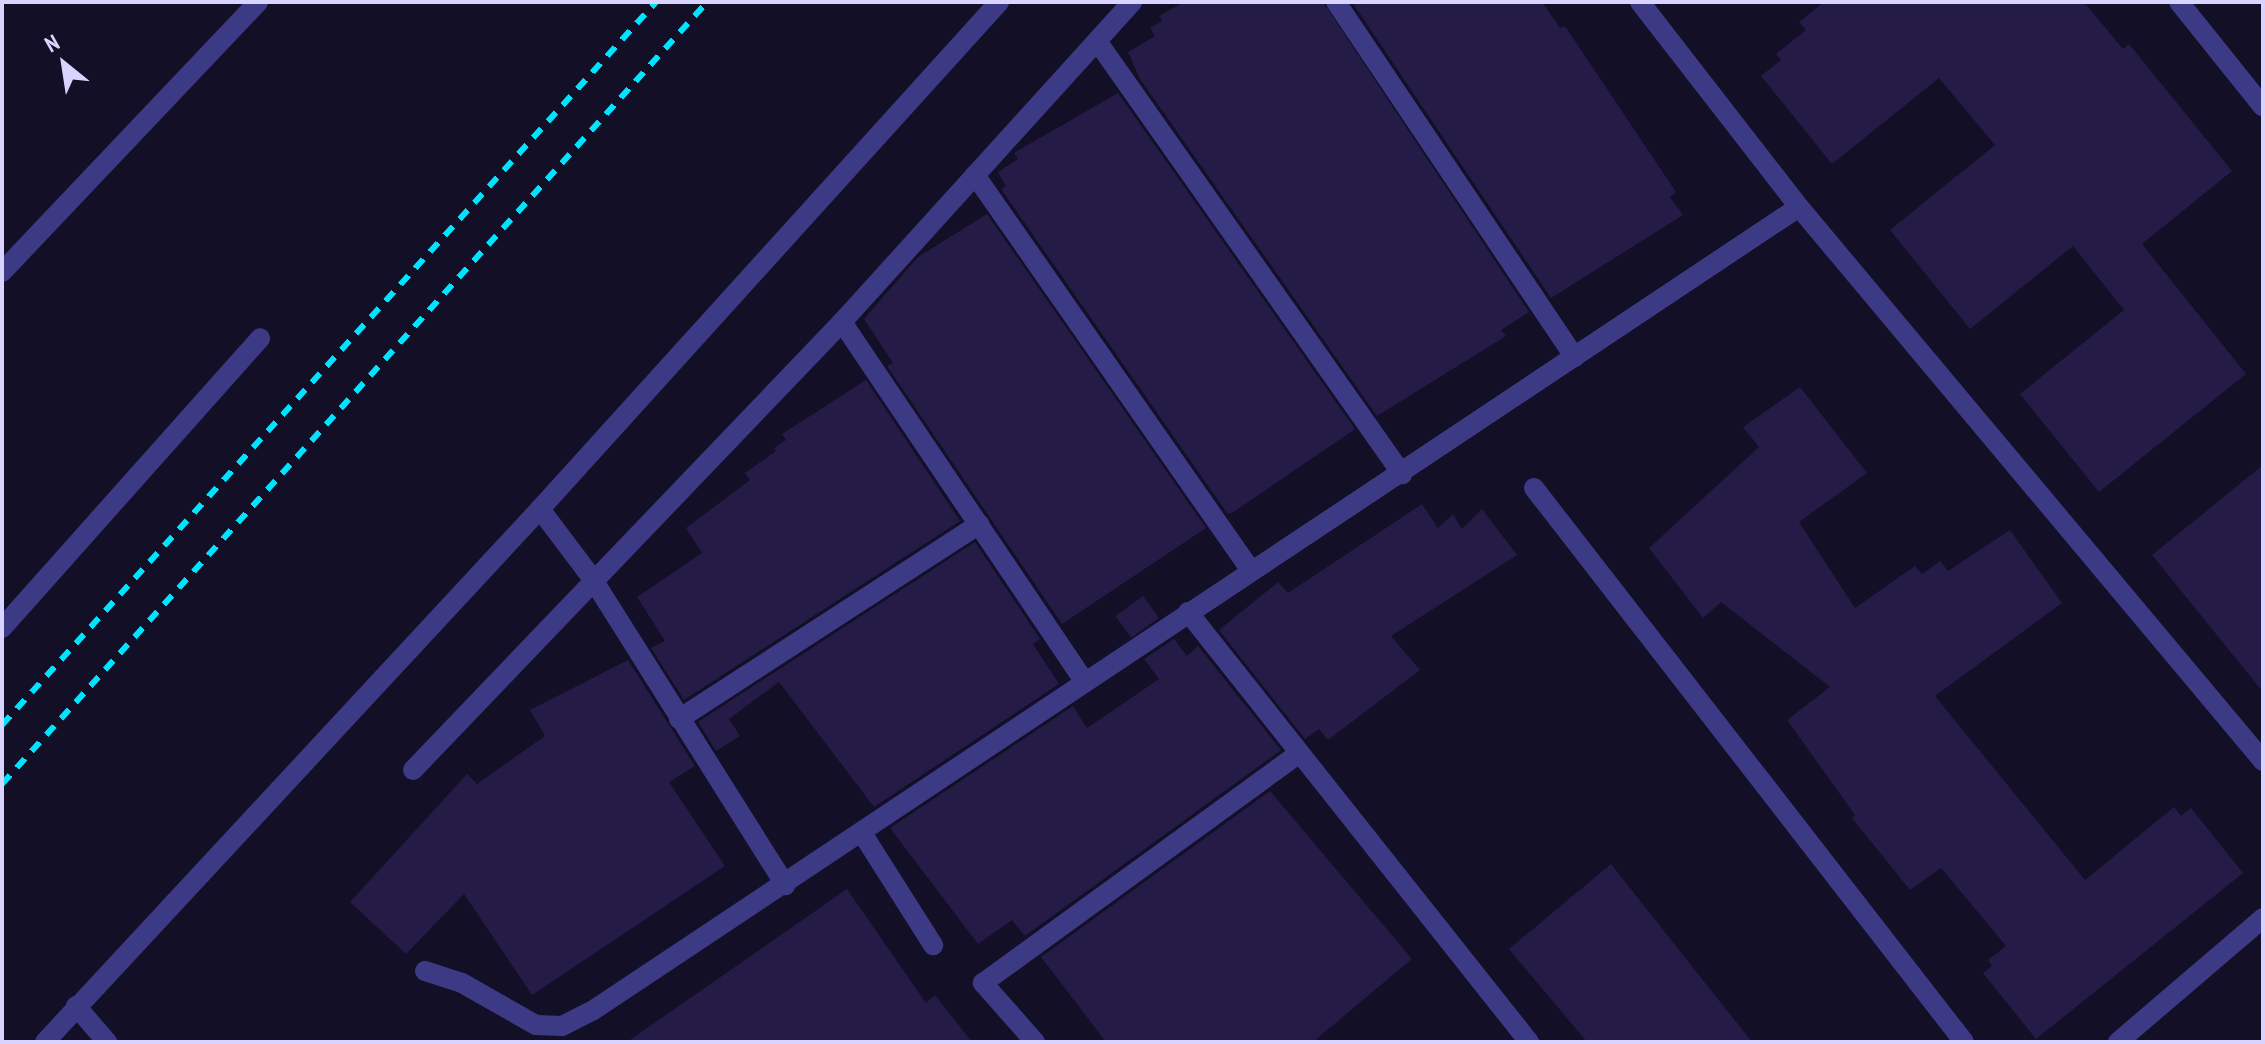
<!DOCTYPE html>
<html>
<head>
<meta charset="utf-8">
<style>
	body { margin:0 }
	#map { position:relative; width:2265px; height:1044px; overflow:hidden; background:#130f26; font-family:"PT Sans Narrow",sans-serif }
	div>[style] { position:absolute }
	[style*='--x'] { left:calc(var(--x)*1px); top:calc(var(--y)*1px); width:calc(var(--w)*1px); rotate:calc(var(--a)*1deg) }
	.building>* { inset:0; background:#241b47; transform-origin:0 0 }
	.minor>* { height:20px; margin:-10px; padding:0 10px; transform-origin:10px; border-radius:10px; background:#3d3a85 }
	.rail>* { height:6px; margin-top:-3px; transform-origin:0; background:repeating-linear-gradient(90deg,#00e5ff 0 12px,transparent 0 22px) }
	span { translate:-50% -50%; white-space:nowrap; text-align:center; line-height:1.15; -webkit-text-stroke:8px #130f26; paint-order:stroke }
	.frame { position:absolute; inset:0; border:4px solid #d9d4ff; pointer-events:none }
	.north { position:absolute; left:24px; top:24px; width:80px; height:80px; -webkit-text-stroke:6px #130f26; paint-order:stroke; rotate:330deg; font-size:22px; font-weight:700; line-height:32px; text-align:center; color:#d9d4ff }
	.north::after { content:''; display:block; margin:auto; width:28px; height:36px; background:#d9d4ff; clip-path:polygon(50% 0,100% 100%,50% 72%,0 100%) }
</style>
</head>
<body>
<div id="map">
	<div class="building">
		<i style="clip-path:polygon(1184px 2px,1323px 2px,1529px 312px,1501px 330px,1506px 336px,1377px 416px,1140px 79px,1128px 52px,1155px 36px,1150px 28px,1162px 21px,1159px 16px)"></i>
		<i style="clip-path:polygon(1352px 2px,1542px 2px,1560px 28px,1565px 26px,1676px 192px,1670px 197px,1683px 215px,1551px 298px)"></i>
		<i style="clip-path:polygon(1824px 2px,2084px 2px,2123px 49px,2129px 44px,2232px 171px,2142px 244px,2246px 374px,2099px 492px,2020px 394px,2124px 310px,2073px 246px,1970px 329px,1890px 230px,1995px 145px,1939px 78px,1832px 164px,1761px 76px,1781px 60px,1776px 54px,1806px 30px,1799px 22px)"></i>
		<i style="clip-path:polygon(1118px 93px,1355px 429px,1232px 513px,1227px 513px,1001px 189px,1006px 186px,998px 172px,1018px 159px,1014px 153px)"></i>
		<i style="clip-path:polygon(987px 214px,1206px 528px,1062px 624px,887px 366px,893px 363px,864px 319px,918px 257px)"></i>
		<i style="clip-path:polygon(866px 380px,960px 521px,684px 700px,651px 648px,665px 641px,637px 597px,702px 553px,686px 528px,750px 480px,745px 473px,776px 451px,774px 448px,786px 440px,782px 434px)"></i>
		<i style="clip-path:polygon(1800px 387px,1867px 473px,1799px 522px,1855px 608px,1915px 566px,1922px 574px,1940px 561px,1948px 571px,2010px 530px,2062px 603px,1935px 696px,2085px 880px,2174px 807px,2181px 816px,2191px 808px,2243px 873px,2036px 1039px,1983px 973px,1992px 966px,1988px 960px,2006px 946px,1941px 868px,1910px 890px,1852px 818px,1855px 815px,1787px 720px,1830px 687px,1721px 602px,1703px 618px,1649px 548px,1759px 447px,1743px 427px)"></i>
		<i style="clip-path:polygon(2263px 465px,2263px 692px,2152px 555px)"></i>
		<i style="clip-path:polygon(1422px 504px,1438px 528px,1453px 514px,1462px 529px,1482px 509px,1517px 555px,1391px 636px,1420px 670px,1328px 740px,1319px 729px,1305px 739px,1219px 630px,1278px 582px,1288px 593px)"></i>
		<i style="clip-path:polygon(975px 542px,1040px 639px,1033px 644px,1059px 684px,874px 807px,779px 682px,729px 719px,740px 736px,716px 751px,698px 722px)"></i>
		<i style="left:1143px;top:596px;width:27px;height:34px;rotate:54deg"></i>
		<i style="clip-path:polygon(1174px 639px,1187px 656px,1198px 646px,1281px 750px,1025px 936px,1012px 920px,978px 944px,890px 828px,1073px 706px,1087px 728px,1159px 679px,1144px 659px)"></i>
		<i style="clip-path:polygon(628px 660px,695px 766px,669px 782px,725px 866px,532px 995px,464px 894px,406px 954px,350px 902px,467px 774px,477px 784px,545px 736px,530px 710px)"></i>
		<i style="clip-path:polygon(1270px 791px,1412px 959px,1313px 1042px,1106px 1042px,1041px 957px)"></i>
		<i style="clip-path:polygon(1611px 864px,1752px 1042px,1587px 1042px,1509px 949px)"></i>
		<i style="clip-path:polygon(847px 889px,926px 1003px,935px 995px,972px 1042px,627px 1042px)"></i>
	</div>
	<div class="minor">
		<i style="--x:1336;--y:2;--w:428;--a:56.1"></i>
		<i style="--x:1640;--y:2;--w:259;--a:52.2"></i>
		<i style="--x:1799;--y:207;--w:723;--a:50.05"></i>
		<i style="--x:2179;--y:2;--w:134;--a:51.3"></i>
		<i style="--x:1097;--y:41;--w:530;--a:54.84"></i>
		<i style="--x:975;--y:175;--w:482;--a:55.1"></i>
		<i style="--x:2;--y:272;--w:372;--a:-46.5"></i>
		<i style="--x:842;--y:322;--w:434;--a:56"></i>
		<i style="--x:1534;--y:488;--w:701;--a:52.18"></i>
		<i style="--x:540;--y:509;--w:86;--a:53"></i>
		<i style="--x:592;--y:578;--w:363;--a:57.8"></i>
		<i style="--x:1188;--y:612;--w:549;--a:51.58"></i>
		<i style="--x:2;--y:628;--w:388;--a:-48.3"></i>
		<i style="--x:679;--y:719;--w:358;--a:-33"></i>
		<i style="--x:413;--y:770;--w:620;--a:-46.24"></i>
		<i style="--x:842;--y:322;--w:432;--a:-47.8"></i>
		<i style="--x:862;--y:833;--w:133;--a:57.6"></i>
		<i style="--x:425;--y:971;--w:39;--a:18"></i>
		<i style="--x:462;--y:983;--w:85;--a:29.6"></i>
		<i style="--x:536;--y:1025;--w:26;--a:2"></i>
		<i style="--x:562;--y:1026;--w:34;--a:-27"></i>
		<i style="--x:592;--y:1011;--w:1450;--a:-33.67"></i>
		<i style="--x:76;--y:1006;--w:48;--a:49.3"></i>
		<i style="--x:45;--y:1042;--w:727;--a:-47.12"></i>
		<i style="--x:540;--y:509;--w:684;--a:-47.84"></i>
		<i style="--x:1035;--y:1042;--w:79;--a:-131.4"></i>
		<i style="--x:983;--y:983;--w:388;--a:-36"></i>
		<i style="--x:2118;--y:1042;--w:191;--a:-40.5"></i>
	</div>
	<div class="rail">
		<i style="--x:2;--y:725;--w:975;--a:-47.87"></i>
		<i style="--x:2;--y:784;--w:1053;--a:-47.96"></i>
	</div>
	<div class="frame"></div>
	<div class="north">N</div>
</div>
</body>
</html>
